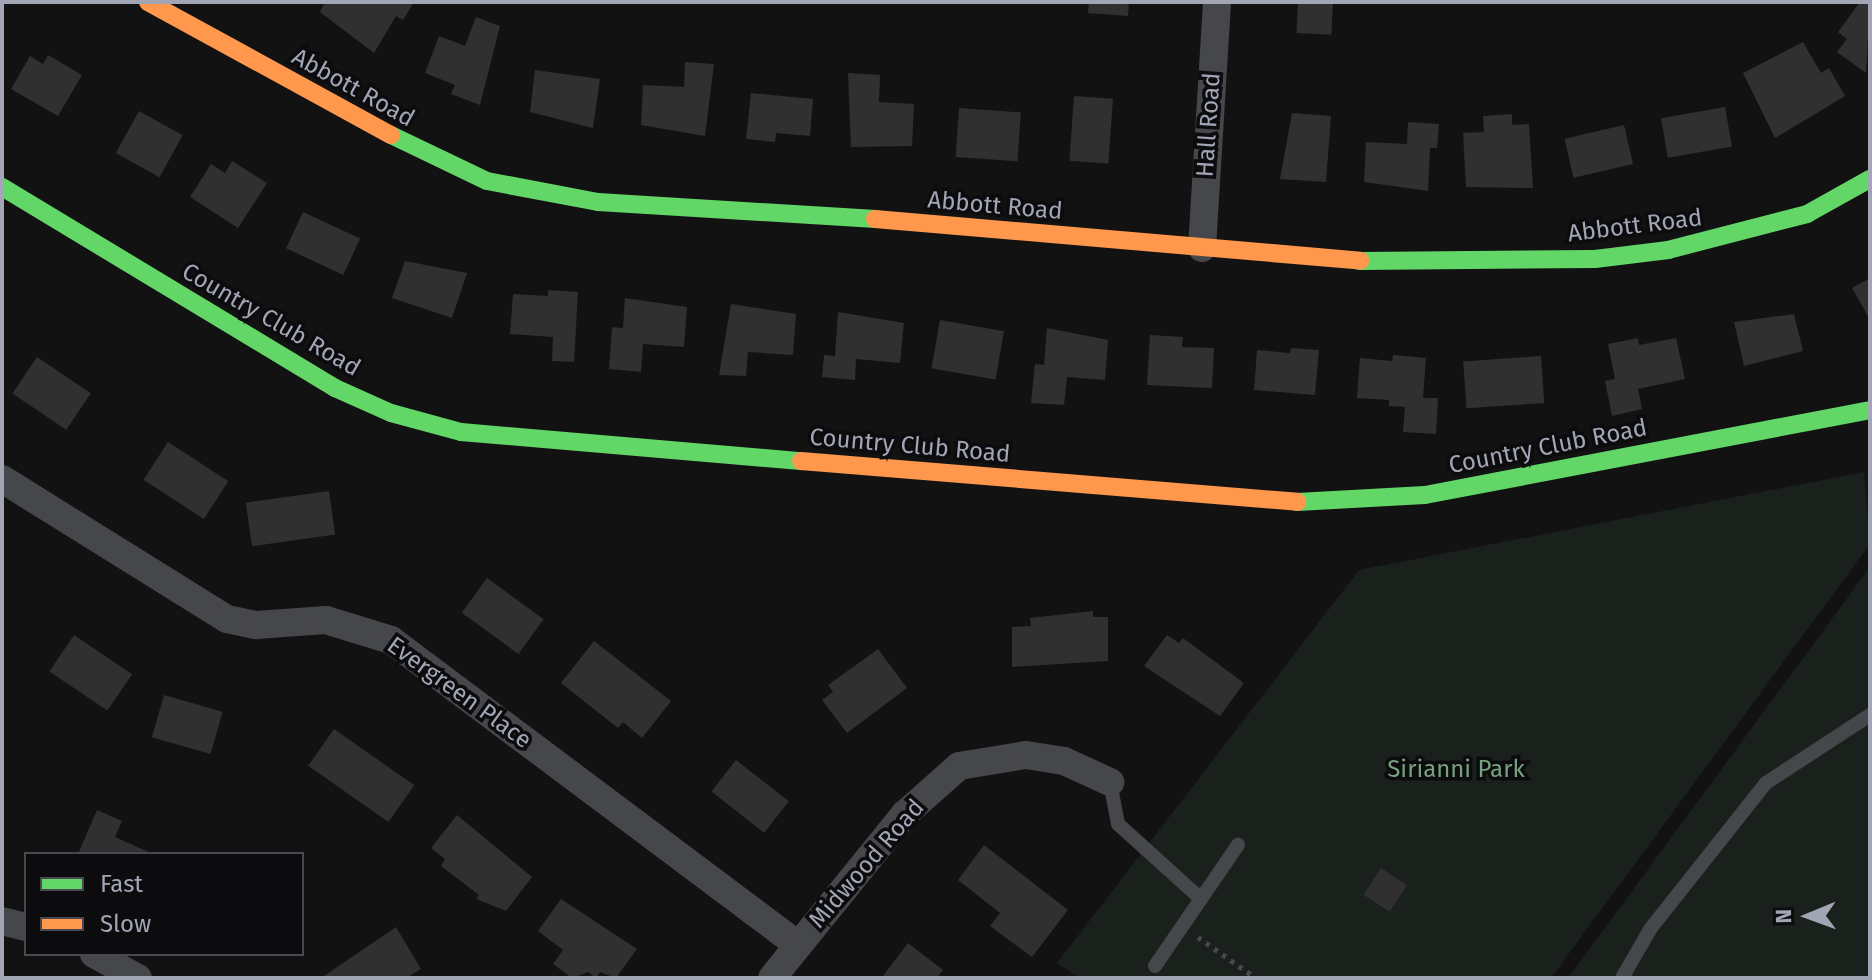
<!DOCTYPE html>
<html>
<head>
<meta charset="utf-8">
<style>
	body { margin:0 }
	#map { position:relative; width:1872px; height:980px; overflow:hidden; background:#121212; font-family:"Fira Sans",sans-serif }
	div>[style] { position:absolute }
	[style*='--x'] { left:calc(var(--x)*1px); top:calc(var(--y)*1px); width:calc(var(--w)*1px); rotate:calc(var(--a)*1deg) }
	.green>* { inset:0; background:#1a211c }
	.building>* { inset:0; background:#303031; transform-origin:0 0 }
	.path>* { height:5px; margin-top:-2.5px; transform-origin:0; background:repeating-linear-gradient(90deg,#48484d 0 4px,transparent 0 10px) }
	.lane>* { height:14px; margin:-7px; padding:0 7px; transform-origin:7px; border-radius:7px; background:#46474b }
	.street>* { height:28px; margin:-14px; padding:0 14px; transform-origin:14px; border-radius:14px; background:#46474b }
	.fast>* { height:18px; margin:-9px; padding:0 9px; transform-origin:9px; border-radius:9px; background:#63d668 }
	.slow>* { height:18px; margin:-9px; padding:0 9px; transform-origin:9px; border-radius:9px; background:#ff974d }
	span { translate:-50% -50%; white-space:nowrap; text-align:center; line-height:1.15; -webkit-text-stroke:7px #0c0c0e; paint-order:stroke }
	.street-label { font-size:24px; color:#a2a5b4 }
	.park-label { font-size:24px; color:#77a17f }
	.frame { position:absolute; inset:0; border:4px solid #a2a5b4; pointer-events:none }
	.legend { position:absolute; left:24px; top:852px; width:280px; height:104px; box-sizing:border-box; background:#0c0c0e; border:2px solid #484950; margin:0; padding:10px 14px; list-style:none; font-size:24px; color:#a2a5b4 }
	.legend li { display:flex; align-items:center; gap:16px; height:40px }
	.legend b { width:40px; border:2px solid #484950 }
	.north { position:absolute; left:1768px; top:876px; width:80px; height:80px; -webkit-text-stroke:6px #0c0c0e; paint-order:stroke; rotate:269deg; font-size:22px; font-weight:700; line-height:32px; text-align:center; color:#a2a5b4 }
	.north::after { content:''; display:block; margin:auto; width:28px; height:36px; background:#a2a5b4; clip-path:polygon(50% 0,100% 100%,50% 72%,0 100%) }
</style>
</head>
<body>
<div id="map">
	<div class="green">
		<i style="clip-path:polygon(1864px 472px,1870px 544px,1551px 978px,1080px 978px,1057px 963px,1359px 570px)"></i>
		<i style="clip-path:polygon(1870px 567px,1870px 978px,1568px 978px)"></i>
	</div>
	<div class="building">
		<i style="clip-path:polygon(325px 2px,414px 2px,403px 20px,396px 16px,374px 53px,320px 12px)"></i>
		<i style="clip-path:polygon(1089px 2px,1129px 2px,1128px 16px,1088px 13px)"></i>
		<i style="left:1298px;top:2px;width:35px;height:31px;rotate:3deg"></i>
		<i style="clip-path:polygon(1860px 2px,1870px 2px,1866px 73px,1837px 52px,1847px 39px,1838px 32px)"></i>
		<i style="clip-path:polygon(476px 17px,500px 26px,480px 105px,451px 94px,455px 85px,425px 73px,439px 36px,465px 46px)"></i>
		<i style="clip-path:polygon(1803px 42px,1821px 73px,1829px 68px,1845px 96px,1775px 138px,1743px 73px)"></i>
		<i style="clip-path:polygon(48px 55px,82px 75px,58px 116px,11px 89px,30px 56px,43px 64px)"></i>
		<i style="clip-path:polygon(685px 62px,714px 64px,705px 136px,641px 125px,643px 85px,684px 87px)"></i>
		<i style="clip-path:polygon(535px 70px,600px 79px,593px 128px,530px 112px)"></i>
		<i style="clip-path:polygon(848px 73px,880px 75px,879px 102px,914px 104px,912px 146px,851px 147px)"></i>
		<i style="clip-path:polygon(751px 93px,813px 99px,810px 136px,776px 133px,775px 142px,746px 139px)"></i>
		<i style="left:1074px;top:96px;width:39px;height:65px;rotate:4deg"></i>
		<i style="left:1725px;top:107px;width:40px;height:65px;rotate:80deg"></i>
		<i style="left:959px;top:108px;width:62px;height:49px;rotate:4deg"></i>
		<i style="left:139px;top:111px;width:50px;height:48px;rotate:29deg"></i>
		<i style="clip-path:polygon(1292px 113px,1331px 116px,1326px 182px,1280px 179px)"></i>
		<i style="clip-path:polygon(1512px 114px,1512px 125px,1529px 124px,1533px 188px,1466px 187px,1463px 133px,1484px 132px,1483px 116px)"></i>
		<i style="clip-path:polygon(1408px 122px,1439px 124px,1437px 148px,1430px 148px,1428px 191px,1364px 182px,1366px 142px,1407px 144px)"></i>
		<i style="left:1624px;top:125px;width:40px;height:61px;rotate:77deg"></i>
		<i style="clip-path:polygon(232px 161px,267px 183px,238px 228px,190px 197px,211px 164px,225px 173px)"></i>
		<i style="left:303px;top:212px;width:63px;height:40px;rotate:25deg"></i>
		<i style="clip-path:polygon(405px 261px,467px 273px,452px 318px,392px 298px)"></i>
		<i style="clip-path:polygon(1870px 278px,1870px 320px,1852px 288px)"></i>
		<i style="clip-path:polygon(548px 290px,578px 292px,574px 362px,552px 361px,553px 337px,510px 334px,513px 294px,548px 296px)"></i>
		<i style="clip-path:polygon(625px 298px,687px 307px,684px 347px,643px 344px,641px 372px,609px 369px,612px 327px,623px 328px)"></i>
		<i style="clip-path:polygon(731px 304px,796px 314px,793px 355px,748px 352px,746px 376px,719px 375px)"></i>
		<i style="clip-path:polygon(838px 312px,904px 323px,900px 363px,856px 359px,855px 380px,822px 377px,824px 355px,835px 356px)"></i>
		<i style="clip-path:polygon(1794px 314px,1803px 351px,1744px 366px,1734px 322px)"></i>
		<i style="left:940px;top:320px;width:65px;height:49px;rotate:10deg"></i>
		<i style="clip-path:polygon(1047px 328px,1108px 340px,1105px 380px,1067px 377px,1064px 405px,1031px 403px,1035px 364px,1044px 365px)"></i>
		<i style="clip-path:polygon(1150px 335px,1183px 337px,1182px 347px,1214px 348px,1212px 388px,1147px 385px)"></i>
		<i style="clip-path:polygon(1638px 338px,1639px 345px,1676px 338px,1685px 379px,1638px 389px,1642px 409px,1612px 416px,1605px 381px,1615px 379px,1608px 344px)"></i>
		<i style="clip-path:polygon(1291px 348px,1319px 350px,1315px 395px,1254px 390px,1257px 350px,1290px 353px)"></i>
		<i style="clip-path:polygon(1393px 355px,1426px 358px,1423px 398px,1438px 398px,1436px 434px,1403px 432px,1405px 407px,1389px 406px,1389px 400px,1357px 398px,1360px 358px,1392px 361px)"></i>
		<i style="left:1541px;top:356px;width:47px;height:78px;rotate:86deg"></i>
		<i style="left:37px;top:357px;width:65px;height:44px;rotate:34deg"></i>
		<i style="left:168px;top:442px;width:72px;height:45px;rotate:33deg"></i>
		<i style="left:329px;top:491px;width:44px;height:84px;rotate:82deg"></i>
		<i style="left:487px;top:578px;width:70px;height:43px;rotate:36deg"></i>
		<i style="clip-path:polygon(1093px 611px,1093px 617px,1108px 617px,1108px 661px,1012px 667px,1012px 627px,1031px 626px,1030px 618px)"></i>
		<i style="left:74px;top:635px;width:70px;height:44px;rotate:34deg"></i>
		<i style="clip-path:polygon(1167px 635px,1179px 643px,1183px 638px,1244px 683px,1220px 716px,1144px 666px)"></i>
		<i style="clip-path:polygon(594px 641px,671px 701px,642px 738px,623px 722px,618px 728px,561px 683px)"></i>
		<i style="clip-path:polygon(878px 649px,907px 688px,847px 733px,822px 700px,833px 692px,828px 685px)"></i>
		<i style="left:164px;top:695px;width:61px;height:44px;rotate:16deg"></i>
		<i style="left:334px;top:729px;width:98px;height:45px;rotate:35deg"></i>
		<i style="left:736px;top:760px;width:67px;height:40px;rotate:38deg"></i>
		<i style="clip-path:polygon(97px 810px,122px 821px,115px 837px,153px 854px,78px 854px)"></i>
		<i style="clip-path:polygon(457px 815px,532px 877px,506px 911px,476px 899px,479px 895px,441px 866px,445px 859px,431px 848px)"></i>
		<i style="clip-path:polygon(984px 845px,1068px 910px,1032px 957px,990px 926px,1000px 913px,958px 880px)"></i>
		<i style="left:1381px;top:868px;width:31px;height:32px;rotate:33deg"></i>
		<i style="clip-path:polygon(561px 899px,637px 949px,616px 978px,600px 972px,596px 978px,588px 972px,572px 978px,553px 964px,563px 950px,538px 931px)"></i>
		<i style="clip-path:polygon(396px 927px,421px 969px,406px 978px,321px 978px)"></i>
		<i style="clip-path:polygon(908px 943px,943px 970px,937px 978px,883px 976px)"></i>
	</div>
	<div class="path">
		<i style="--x:1198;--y:937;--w:71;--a:35.3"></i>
	</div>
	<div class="lane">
		<i style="--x:1110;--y:782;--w:43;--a:79.2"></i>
		<i style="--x:1118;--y:824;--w:112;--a:42.1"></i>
		<i style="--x:1155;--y:966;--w:147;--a:-55.6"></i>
		<i style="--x:1622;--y:978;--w:58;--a:-59.9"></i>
		<i style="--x:1651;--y:928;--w:185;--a:-51.6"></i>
		<i style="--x:1766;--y:783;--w:124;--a:-33.2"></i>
	</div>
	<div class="street">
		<i style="--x:1202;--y:248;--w:246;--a:-86.5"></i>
		<i style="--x:2;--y:479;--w:265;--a:31.9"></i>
		<i style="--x:227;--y:619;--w:30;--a:12"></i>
		<i style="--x:256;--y:625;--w:70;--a:-4.1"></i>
		<i style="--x:326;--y:620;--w:68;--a:17.1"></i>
		<i style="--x:391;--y:640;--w:509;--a:36.85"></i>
		<i style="--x:2;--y:921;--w:25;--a:14"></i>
		<i style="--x:94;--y:954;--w:50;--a:28.6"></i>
		<i style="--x:772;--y:978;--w:211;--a:-51"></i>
		<i style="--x:905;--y:814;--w:72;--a:-41.6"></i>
		<i style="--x:959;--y:766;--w:68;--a:-9.3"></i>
		<i style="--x:1026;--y:755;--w:38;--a:9"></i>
		<i style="--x:1064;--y:761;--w:51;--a:24.5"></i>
	</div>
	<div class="fast">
		<i style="--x:391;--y:135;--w:106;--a:25.6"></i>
		<i style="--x:487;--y:181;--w:113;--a:10.7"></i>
		<i style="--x:598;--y:202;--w:278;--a:3.5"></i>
		<i style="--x:2;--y:187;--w:389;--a:31.1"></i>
		<i style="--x:335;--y:388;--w:61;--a:24.1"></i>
		<i style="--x:391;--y:413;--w:73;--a:15.2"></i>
		<i style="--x:461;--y:432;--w:341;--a:4.9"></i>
		<i style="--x:1360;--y:261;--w:235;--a:-0.5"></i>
		<i style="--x:1595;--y:259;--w:74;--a:-7"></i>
		<i style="--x:1668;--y:250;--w:144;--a:-14.5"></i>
		<i style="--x:1807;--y:214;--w:72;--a:-29.1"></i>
		<i style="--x:1297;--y:502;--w:128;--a:-3.1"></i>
		<i style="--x:1425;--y:495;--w:453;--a:-10.8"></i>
	</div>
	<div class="slow">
		<i style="--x:148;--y:2;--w:277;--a:28.7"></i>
		<i style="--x:875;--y:219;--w:487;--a:4.9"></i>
		<i style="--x:801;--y:461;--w:498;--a:4.7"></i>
	</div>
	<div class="street-label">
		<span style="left:353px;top:88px;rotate:29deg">Abbott Road</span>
		<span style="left:1209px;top:125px;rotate:-86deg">Hall Road</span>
		<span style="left:995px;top:206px;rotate:5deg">Abbott Road</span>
		<span style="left:1635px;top:226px;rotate:-7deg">Abbott Road</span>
		<span style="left:271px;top:320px;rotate:30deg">Country Club Road</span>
		<span style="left:910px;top:446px;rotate:5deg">Country Club Road</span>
		<span style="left:1548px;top:447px;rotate:-11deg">Country Club Road</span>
		<span style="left:459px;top:693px;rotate:36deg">Evergreen Place</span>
		<span style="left:867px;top:864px;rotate:-49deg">Midwood Road</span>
	</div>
	<div class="park-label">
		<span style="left:1456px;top:770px">Sirianni Park</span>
	</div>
	<div class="frame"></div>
	<ul class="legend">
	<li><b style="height:10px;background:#63d668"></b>Fast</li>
	<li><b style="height:10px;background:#ff974d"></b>Slow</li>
	</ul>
	<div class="north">N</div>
</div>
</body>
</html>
